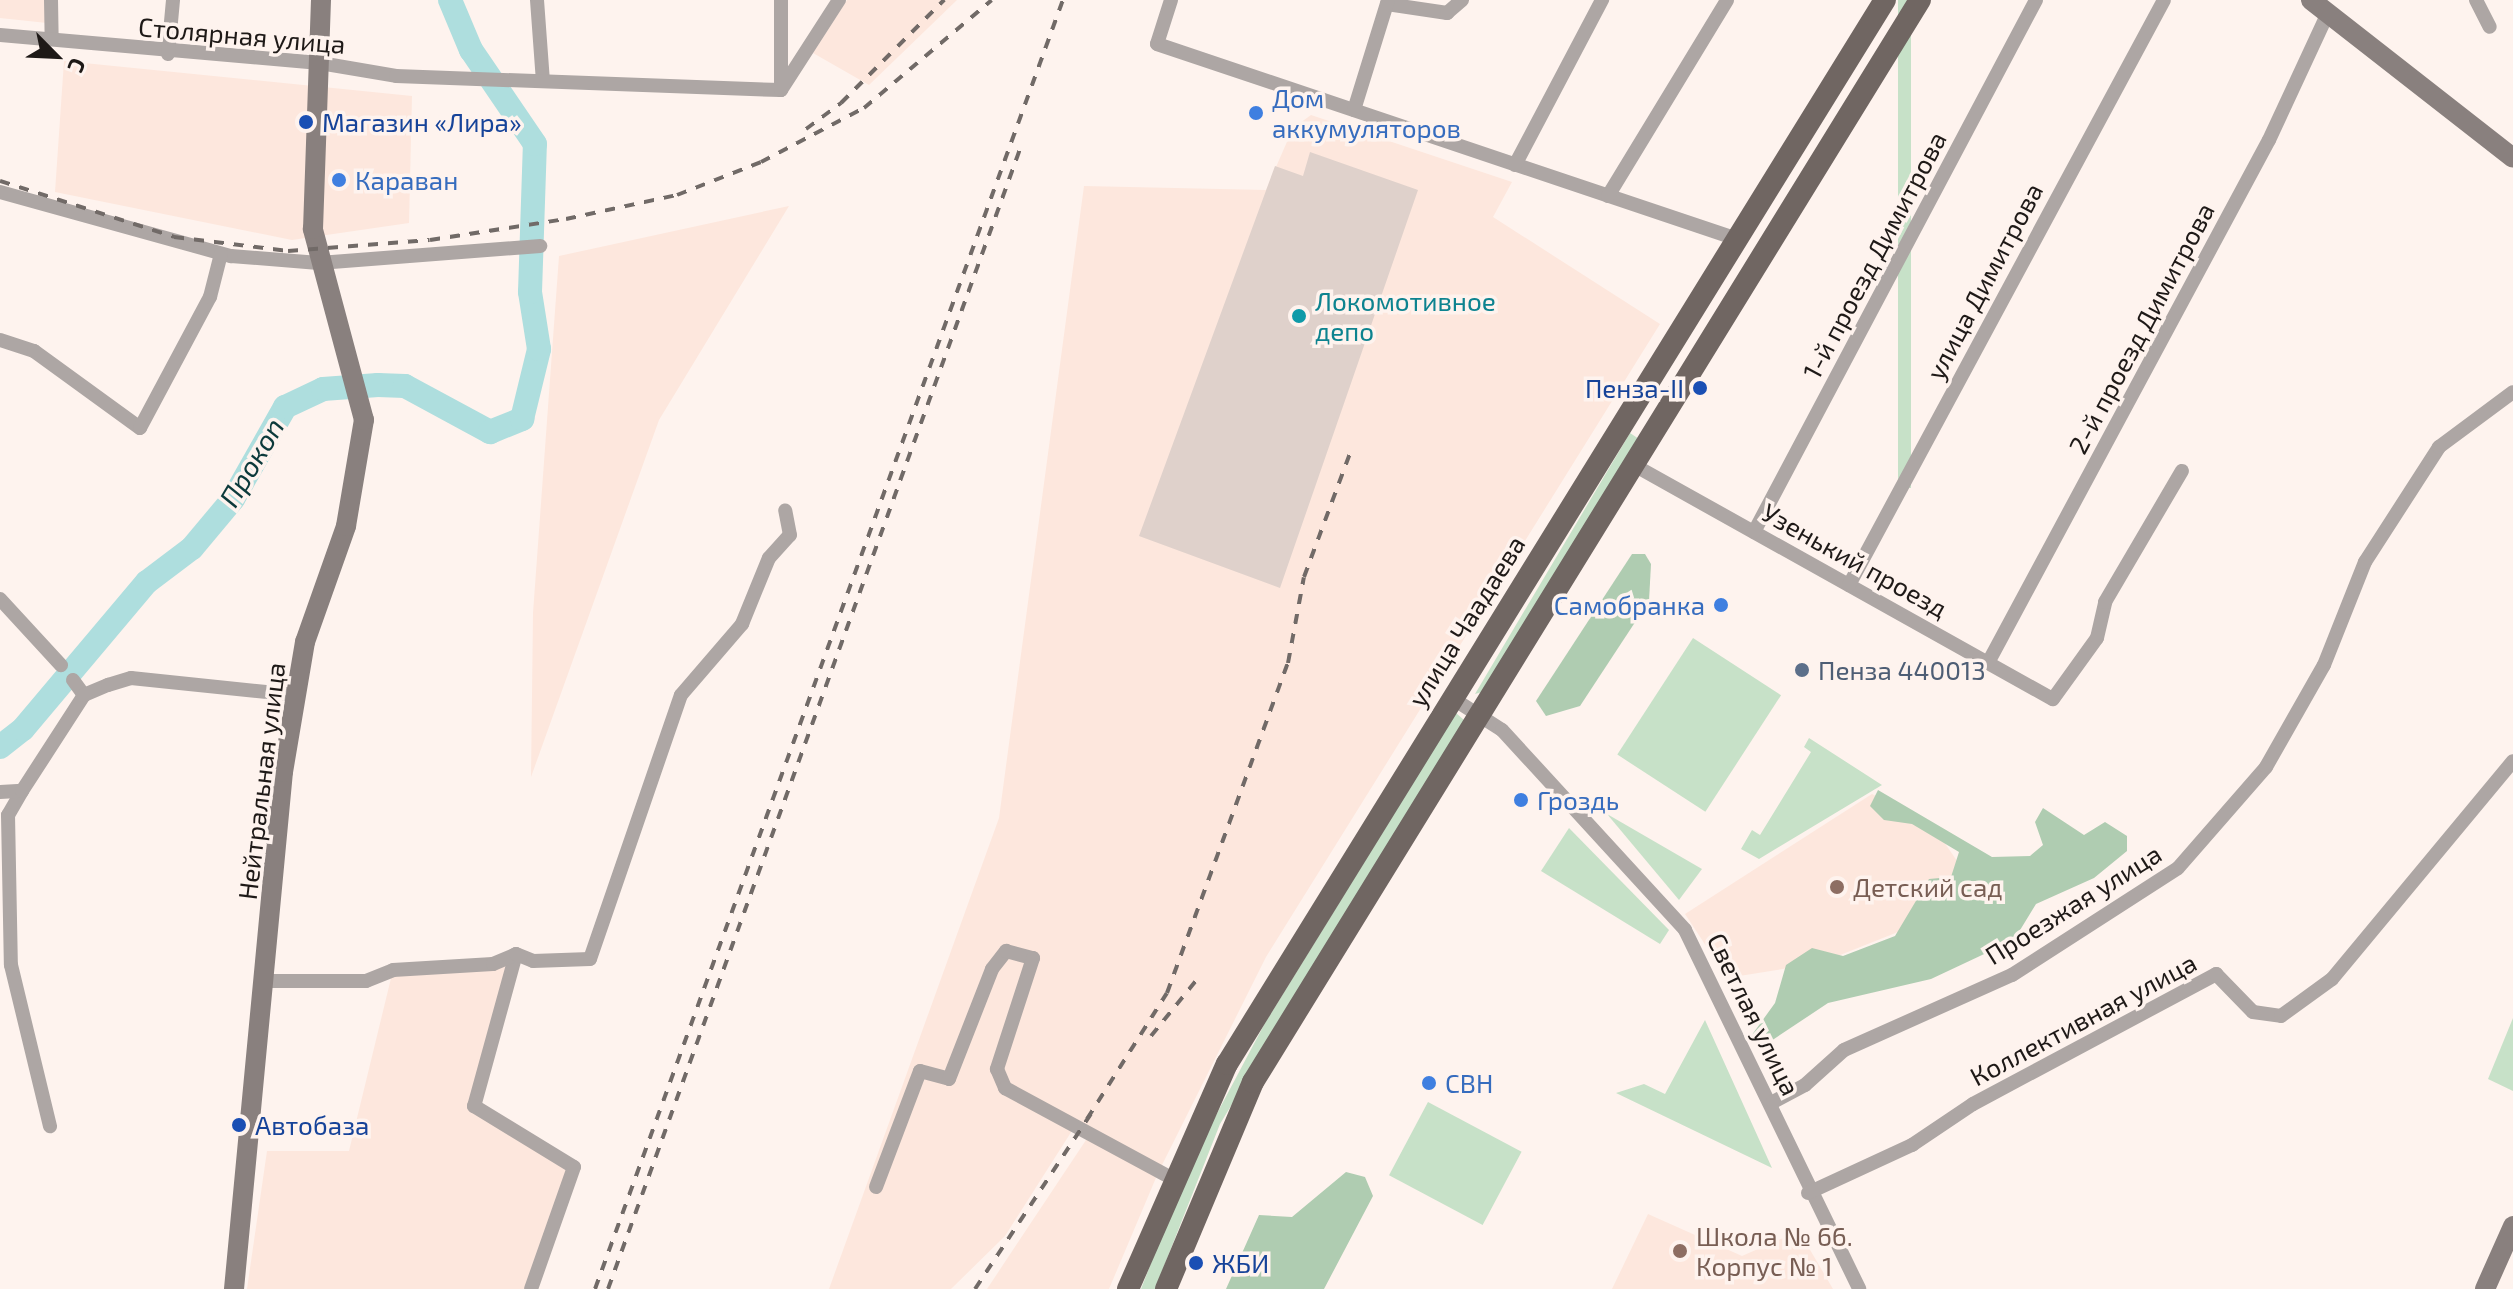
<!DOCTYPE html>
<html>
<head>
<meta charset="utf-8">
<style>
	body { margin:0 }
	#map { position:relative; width:2513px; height:1289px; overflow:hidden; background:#fef3ee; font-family:"Exo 2",sans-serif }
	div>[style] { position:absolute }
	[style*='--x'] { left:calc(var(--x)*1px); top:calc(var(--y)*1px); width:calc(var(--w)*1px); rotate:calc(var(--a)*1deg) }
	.built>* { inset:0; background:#fde7dd }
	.green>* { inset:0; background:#c7e1c8; transform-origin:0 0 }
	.forest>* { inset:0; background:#afccb1 }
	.river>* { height:24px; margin:-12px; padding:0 12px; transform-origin:12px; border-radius:12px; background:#aedede }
	.building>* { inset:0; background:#dfd1cb }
	.minor>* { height:14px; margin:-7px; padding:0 7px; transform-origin:7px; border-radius:7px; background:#ada6a4 }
	.secondary>* { height:20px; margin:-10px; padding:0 10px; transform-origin:10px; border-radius:10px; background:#89807e }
	.primary>* { height:22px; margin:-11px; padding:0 11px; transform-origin:11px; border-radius:11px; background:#706662 }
	.rail>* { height:4px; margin-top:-2px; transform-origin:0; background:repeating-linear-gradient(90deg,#716a67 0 10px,transparent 0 20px) }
	.dots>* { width:22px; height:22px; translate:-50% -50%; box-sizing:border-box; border:4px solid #fef3ee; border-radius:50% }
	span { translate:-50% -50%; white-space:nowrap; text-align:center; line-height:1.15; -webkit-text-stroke:7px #fef3ee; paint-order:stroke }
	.street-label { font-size:26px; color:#1e1917 }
	.shop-label { font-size:26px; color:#366cbe }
	.left { translate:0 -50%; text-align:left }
	.right { translate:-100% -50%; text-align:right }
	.transit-label { font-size:26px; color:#164399 }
	.culture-label { font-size:26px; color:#0d838f }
	.service-label { font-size:26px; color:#4e5e75 }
	.education-label { font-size:26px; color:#785e54 }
	.water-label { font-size:28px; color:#0c3a3b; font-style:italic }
	.north { position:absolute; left:16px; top:16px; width:80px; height:80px; -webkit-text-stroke:6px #fef3ee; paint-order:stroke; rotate:114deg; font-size:22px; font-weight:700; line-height:32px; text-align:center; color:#1e1917 }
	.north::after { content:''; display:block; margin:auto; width:28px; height:36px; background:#1e1917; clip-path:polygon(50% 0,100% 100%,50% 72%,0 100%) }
</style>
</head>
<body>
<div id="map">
	<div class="built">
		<i style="clip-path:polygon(0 0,46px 0,47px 23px,0 18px)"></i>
		<i style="clip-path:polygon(847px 0,957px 0,869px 85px,813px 53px)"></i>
		<i style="clip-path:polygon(64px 61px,412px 96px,409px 223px,292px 240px,55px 192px)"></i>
		<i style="clip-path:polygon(1311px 115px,1512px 182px,1493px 217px,1660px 324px,1266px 957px,1158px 1173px,1109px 1289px,987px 1289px,1088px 1137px,1075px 1126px,1005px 1236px,951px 1289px,829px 1289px,999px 818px,1084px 186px,1266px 190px,1293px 128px)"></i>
		<i style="clip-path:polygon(789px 206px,659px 420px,531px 777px,533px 613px,559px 256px)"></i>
		<i style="clip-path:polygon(1872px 794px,1931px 823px,1968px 877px,1903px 930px,1820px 963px,1727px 978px,1685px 914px)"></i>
		<i style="clip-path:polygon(516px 954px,474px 1106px,574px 1167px,528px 1289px,247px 1289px,267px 1151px,349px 1151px,393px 970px)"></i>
		<i style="clip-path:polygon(1648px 1214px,1742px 1256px,1799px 1231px,1833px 1289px,1612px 1289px)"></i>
	</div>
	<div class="green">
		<i style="left:1898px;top:0;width:13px;height:488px"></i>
		<i style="clip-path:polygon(1630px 433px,1639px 439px,1482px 692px,1475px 694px)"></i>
		<i style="left:1693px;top:638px;width:105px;height:139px;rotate:33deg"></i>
		<i style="clip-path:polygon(1456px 713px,1464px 720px,1220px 1124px,1155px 1289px,1141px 1289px,1187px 1170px,1265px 1023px)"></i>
		<i style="clip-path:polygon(1809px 738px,1882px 785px,1759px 859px,1741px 849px,1752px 830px,1760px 835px,1811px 752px,1804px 747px)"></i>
		<i style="clip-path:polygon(1607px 814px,1702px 869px,1679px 900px)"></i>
		<i style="clip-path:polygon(1569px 828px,1669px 930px,1660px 944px,1541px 871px)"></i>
		<i style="clip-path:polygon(2513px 1018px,2513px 1091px,2488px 1079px)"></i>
		<i style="clip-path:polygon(1705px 1020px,1772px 1168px,1616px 1093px,1644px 1084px,1665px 1094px)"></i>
		<i style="left:1428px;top:1102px;width:106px;height:83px;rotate:28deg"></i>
	</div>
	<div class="forest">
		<i style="clip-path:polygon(1632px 554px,1645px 554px,1651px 564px,1649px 601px,1580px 706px,1546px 716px,1536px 701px)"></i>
		<i style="clip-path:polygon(1878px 790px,1992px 857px,2030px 856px,2043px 845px,2035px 822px,2043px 808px,2084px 835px,2105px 822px,2127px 836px,2127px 851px,2094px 878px,2036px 904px,2014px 940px,1931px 979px,1828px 1003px,1762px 1047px,1749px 1039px,1775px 1003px,1786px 965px,1812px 948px,1843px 956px,1895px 936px,1929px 879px,1951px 877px,1959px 852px,1912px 824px,1884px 820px,1870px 806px)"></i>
		<i style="clip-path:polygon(1346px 1172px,1365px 1177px,1373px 1196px,1324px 1289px,1226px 1289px,1259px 1215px,1292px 1217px)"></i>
	</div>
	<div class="river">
		<i style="--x:0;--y:747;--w:29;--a:-38"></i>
		<i style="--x:23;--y:729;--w:192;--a:-49.9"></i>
		<i style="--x:147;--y:582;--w:56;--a:-37.1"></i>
		<i style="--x:192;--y:548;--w:64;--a:-50.1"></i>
		<i style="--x:233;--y:499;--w:106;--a:-60.5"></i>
		<i style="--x:285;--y:407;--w:42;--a:-25.3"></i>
		<i style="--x:323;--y:389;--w:55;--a:-4.2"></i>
		<i style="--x:378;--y:385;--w:27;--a:2"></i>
		<i style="--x:405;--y:386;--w:97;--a:28.4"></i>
		<i style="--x:490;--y:432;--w:35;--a:-22"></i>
		<i style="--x:522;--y:419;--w:72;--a:-76.3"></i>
		<i style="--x:539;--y:349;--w:58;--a:-99"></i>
		<i style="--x:530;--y:292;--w:148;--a:-88.1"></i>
		<i style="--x:535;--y:144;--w:114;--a:-124.2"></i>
		<i style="--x:471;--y:50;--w:54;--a:-112.8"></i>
	</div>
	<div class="building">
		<i style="clip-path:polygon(1310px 152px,1418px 190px,1280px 588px,1139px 536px,1275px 166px,1303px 176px)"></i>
	</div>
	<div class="minor">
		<i style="--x:51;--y:0;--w:39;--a:89"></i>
		<i style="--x:537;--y:0;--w:81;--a:85.8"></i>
		<i style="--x:1171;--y:0;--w:46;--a:107.7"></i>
		<i style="--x:1157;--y:44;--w:612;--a:18.58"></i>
		<i style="--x:2476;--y:0;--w:30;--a:63"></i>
		<i style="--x:1387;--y:4;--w:61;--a:8.5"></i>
		<i style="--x:1447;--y:13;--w:20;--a:-41"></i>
		<i style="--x:0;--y:35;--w:321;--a:5"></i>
		<i style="--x:320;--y:63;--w:77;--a:9.7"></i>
		<i style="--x:396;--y:76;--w:385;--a:2.1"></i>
		<i style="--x:168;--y:54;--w:54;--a:-84.7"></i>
		<i style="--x:781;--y:90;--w:107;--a:-57.2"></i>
		<i style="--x:781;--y:90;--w:90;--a:-90"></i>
		<i style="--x:1354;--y:110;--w:115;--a:-72.8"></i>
		<i style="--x:1515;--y:165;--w:187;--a:-62.2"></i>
		<i style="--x:0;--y:192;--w:240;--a:15.5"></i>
		<i style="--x:231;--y:256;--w:88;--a:4.5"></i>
		<i style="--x:319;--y:263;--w:222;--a:-4.4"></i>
		<i style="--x:1608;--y:196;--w:229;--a:-58.7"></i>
		<i style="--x:0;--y:340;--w:36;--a:18"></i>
		<i style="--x:34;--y:351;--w:131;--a:36"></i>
		<i style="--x:140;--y:428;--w:149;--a:-61.9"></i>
		<i style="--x:210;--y:297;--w:44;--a:-75.7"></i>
		<i style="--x:1632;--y:464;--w:482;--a:29.2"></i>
		<i style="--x:2053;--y:699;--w:75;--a:-54.2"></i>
		<i style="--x:2097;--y:638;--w:37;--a:-77"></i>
		<i style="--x:2105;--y:602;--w:152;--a:-59.6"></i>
		<i style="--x:1754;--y:532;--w:602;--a:-62.07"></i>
		<i style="--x:1849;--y:585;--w:664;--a:-61.7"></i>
		<i style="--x:0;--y:599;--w:90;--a:47.3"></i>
		<i style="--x:1989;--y:661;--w:591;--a:-61.75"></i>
		<i style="--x:2269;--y:140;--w:140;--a:-65.1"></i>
		<i style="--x:73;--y:680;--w:19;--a:54"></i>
		<i style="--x:1452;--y:698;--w:59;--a:32.6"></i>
		<i style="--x:1502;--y:730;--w:271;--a:47.5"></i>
		<i style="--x:1685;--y:930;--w:399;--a:64.1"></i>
		<i style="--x:22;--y:791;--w:28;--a:120"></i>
		<i style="--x:8;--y:815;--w:150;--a:88.9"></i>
		<i style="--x:11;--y:965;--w:166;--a:76.4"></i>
		<i style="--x:0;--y:792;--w:22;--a:-3"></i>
		<i style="--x:22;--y:791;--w:114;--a:-57.1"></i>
		<i style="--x:84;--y:695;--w:26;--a:-23"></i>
		<i style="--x:108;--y:685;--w:24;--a:-17"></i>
		<i style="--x:131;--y:678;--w:166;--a:5.9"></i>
		<i style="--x:516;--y:954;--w:158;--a:105.4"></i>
		<i style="--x:474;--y:1106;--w:117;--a:31.4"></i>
		<i style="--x:574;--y:1167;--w:129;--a:109.4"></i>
		<i style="--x:265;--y:981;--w:101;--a:0"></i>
		<i style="--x:366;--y:981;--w:29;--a:-22"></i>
		<i style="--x:393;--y:970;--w:100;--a:-3.4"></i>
		<i style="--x:493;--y:964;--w:25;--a:-23"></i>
		<i style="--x:516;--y:954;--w:18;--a:22"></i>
		<i style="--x:533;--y:961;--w:57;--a:-2"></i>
		<i style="--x:590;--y:959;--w:279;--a:-71"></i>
		<i style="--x:681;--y:695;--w:94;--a:-49.3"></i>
		<i style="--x:742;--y:624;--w:71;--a:-67.8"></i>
		<i style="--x:769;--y:558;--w:31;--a:-48"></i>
		<i style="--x:790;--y:535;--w:25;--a:-101"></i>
		<i style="--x:1773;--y:1102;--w:36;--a:-28"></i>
		<i style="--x:1805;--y:1085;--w:52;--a:-41.9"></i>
		<i style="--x:1844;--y:1050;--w:184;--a:-24.1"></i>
		<i style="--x:2012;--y:975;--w:197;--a:-32.8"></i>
		<i style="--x:2178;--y:868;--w:134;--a:-48.9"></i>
		<i style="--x:2266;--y:767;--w:117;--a:-60.4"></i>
		<i style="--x:2324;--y:665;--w:111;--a:-68.3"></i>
		<i style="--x:2365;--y:562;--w:137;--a:-57.2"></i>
		<i style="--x:2439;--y:447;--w:92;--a:-36.6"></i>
		<i style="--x:876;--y:1187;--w:124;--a:-69.2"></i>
		<i style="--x:920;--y:1071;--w:30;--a:15"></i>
		<i style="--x:949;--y:1079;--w:118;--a:-68.6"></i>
		<i style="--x:992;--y:969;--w:23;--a:-52"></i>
		<i style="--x:1006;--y:951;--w:28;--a:15"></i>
		<i style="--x:1033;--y:958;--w:117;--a:108"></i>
		<i style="--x:997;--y:1069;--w:21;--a:67"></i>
		<i style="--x:1005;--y:1088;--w:191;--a:28.4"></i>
		<i style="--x:1808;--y:1193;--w:115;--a:-24.8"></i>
		<i style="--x:1912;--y:1145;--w:73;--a:-33.9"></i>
		<i style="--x:1973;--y:1104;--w:276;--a:-28.1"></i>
		<i style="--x:2216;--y:974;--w:53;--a:45.8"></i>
		<i style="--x:2253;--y:1012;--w:28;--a:8"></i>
		<i style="--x:2281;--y:1016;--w:63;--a:-36"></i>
		<i style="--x:2332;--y:979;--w:283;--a:-50.3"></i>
	</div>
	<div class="secondary">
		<i style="--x:2311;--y:0;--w:256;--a:38"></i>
		<i style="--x:234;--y:1289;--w:519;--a:-84.59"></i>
		<i style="--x:283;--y:772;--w:132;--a:-80.4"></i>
		<i style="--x:305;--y:642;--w:123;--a:-70.5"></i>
		<i style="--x:346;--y:526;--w:108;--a:-80.4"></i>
		<i style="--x:364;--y:420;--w:198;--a:-105"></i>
		<i style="--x:313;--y:229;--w:229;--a:-88"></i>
		<i style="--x:2485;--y:1289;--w:69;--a:-66"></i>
	</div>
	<div class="primary">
		<i style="--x:1128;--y:1289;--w:246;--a:-66.3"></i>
		<i style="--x:1227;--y:1064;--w:1251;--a:-58.27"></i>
		<i style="--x:1166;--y:1289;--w:225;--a:-67.2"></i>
		<i style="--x:1253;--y:1082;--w:1271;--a:-58.35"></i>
	</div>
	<div class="rail">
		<i style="--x:806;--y:129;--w:44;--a:-36.6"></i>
		<i style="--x:841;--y:103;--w:146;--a:-45"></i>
		<i style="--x:0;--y:181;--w:183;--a:17.8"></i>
		<i style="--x:174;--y:237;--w:115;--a:7"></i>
		<i style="--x:288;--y:251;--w:142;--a:-4.4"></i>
		<i style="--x:430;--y:240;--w:138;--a:-8.8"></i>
		<i style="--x:566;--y:219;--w:114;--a:-12.2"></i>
		<i style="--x:677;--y:195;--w:90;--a:-21.4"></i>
		<i style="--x:761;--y:162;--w:116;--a:-27.7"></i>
		<i style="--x:864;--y:108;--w:167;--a:-40.2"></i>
		<i style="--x:1151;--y:1036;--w:76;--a:-50.9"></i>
		<i style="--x:1087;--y:1119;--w:149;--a:-57.6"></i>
		<i style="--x:1167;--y:993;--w:351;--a:-69.9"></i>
		<i style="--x:1288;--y:663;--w:87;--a:-79.5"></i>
		<i style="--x:1304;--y:577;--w:138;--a:-69.6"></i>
		<i style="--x:595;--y:1289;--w:1371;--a:-70.05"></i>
		<i style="--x:608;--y:1289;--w:1212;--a:-70.13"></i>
		<i style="--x:975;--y:1289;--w:212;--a:-56.5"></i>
	</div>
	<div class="dots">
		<i style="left:1256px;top:113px;background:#3f7fe0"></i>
		<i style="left:306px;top:122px;background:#1a4fb4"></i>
		<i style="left:339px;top:180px;background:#3f7fe0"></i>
		<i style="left:1299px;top:316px;background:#0f9aa8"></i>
		<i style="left:1700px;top:388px;background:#1a4fb4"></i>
		<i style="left:1721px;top:605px;background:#3f7fe0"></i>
		<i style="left:1802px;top:670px;background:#5c6f8a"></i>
		<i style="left:1521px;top:800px;background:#3f7fe0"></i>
		<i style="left:1837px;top:887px;background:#8d6e63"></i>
		<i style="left:1429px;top:1083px;background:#3f7fe0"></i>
		<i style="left:239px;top:1125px;background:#1a4fb4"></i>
		<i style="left:1680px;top:1251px;background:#8d6e63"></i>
		<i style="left:1196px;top:1263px;background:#1a4fb4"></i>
	</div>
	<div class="street-label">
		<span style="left:242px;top:35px;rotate:5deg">Столярная улица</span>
		<span style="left:1874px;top:255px;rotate:-62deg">1-й проезд Димитрова</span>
		<span style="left:1984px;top:281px;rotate:-62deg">улица Димитрова</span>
		<span style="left:2141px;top:328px;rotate:-62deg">2-й проезд Димитрова</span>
		<span style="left:1855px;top:560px;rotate:29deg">Узенький проезд</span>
		<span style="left:1466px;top:621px;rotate:-58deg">улица Чаадаева</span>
		<span style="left:261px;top:781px;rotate:-83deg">Нейтральная улица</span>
		<span style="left:2073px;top:904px;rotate:-32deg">Проезжая улица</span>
		<span style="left:1754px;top:1014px;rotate:64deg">Светлая улица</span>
		<span style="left:2083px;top:1019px;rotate:-28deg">Коллективная улица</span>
	</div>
	<div class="shop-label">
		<span class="left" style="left:1272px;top:113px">Дом<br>аккумуляторов</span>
		<span class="left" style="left:355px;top:180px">Караван</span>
		<span class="right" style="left:1705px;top:605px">Самобранка</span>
		<span class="left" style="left:1537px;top:800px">Гроздь</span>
		<span class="left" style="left:1445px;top:1083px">СВН</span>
	</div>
	<div class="transit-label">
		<span class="left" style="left:322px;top:122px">Магазин «Лира»</span>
		<span class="right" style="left:1684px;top:388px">Пенза-II</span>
		<span class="left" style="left:255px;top:1125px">Автобаза</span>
		<span class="left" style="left:1212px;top:1263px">ЖБИ</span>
	</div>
	<div class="culture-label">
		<span class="left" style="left:1315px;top:316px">Локомотивное<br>депо</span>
	</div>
	<div class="service-label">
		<span class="left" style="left:1818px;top:670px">Пенза 440013</span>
	</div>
	<div class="education-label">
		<span class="left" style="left:1853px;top:887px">Детский сад</span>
		<span class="left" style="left:1696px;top:1251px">Школа № 66.<br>Корпус № 1</span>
	</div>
	<div class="water-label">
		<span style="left:251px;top:462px;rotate:-59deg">Прокоп</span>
	</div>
	<div class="north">С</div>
</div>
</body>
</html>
